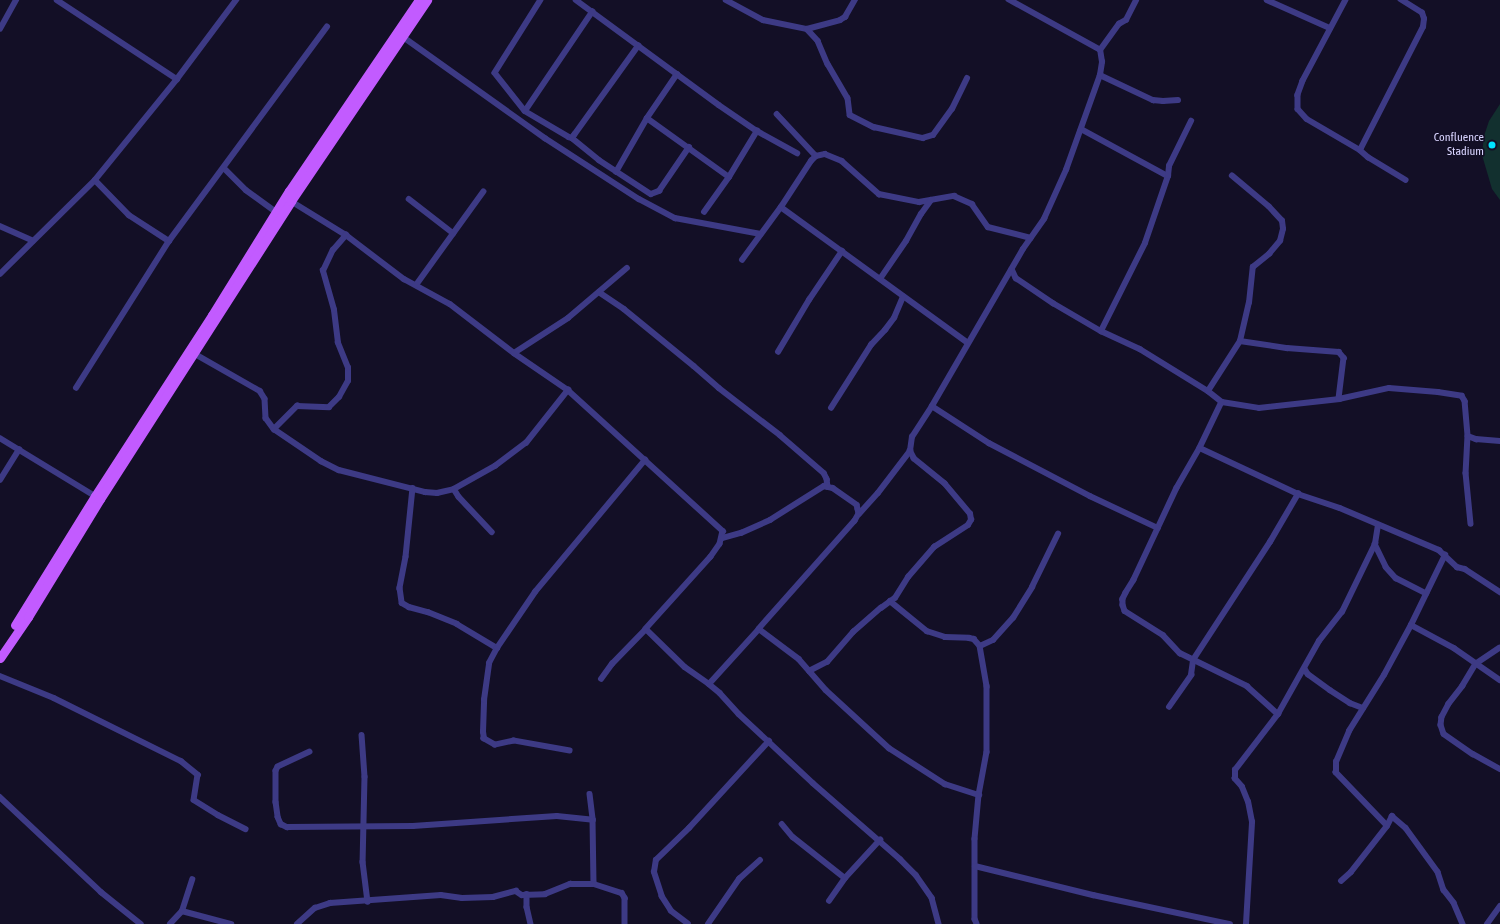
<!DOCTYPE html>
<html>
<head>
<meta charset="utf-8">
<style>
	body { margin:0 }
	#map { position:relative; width:1500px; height:924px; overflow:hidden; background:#130f26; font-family:"Asap Condensed",sans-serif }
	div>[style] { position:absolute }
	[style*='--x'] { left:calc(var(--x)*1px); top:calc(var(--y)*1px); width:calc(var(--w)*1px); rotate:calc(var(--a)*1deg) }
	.green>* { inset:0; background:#12302f }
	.minor>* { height:5.5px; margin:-2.75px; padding:0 2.75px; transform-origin:2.75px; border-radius:2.75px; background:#3d3a85 }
	.primary>* { height:9px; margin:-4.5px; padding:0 4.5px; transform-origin:4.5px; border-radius:4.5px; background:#c25bff }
	.dots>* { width:11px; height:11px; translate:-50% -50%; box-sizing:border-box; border:2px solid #130f26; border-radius:50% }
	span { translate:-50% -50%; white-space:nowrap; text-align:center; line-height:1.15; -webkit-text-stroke:3.5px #130f26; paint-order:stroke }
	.poi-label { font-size:12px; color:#d9d4ff }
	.right { translate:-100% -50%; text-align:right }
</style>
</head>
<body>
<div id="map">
	<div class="green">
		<i style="clip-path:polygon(1500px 104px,1500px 200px,1492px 189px,1482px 155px,1484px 136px,1489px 121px)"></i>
	</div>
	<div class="minor">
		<i style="--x:57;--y:0;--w:144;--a:33.4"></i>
		<i style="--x:541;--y:0;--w:86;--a:122.2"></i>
		<i style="--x:495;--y:73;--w:48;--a:51.7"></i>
		<i style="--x:525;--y:111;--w:51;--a:30.6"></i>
		<i style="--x:569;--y:137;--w:3;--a:18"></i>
		<i style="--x:572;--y:138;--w:4;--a:-56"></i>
		<i style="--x:574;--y:135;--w:110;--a:-54.3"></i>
		<i style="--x:576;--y:0;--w:177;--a:36.3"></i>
		<i style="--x:719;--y:105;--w:46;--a:34.4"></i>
		<i style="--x:757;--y:131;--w:46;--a:28.8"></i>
		<i style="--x:726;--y:0;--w:42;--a:28.4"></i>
		<i style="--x:763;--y:20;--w:45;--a:11.6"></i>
		<i style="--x:807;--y:29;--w:34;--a:-15"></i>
		<i style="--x:840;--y:20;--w:6;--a:-31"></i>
		<i style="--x:845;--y:17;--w:20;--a:-60"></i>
		<i style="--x:1267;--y:0;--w:69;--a:24"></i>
		<i style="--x:1346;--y:0;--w:92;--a:118"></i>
		<i style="--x:1303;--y:81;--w:15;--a:110"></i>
		<i style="--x:1298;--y:95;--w:14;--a:90"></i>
		<i style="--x:1298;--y:109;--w:13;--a:48"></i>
		<i style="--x:1307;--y:119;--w:61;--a:30.3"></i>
		<i style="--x:1360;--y:150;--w:11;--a:41"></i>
		<i style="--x:1368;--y:157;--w:44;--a:31.2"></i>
		<i style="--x:0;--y:29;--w:33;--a:-61"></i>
		<i style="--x:807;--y:29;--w:16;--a:47"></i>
		<i style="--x:818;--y:41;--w:25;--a:67"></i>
		<i style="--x:828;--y:64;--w:39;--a:60"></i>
		<i style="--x:848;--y:98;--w:17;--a:83"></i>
		<i style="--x:850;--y:115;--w:27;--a:27"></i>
		<i style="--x:874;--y:127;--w:50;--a:12.7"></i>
		<i style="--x:923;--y:138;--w:10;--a:-17"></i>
		<i style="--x:933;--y:135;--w:32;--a:-54"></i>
		<i style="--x:952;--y:109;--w:34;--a:-64"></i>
		<i style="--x:402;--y:36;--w:176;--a:35.5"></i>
		<i style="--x:545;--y:138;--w:112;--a:33"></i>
		<i style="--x:639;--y:199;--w:41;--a:27.8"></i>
		<i style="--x:675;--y:218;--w:87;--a:10.5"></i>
		<i style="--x:1100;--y:50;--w:32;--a:-54"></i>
		<i style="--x:1119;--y:24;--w:8;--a:-30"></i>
		<i style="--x:1126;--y:20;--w:22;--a:-63"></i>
		<i style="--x:1100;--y:75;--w:59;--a:25.3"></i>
		<i style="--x:1153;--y:100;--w:10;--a:6"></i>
		<i style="--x:1163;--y:101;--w:15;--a:-4"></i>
		<i style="--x:525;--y:111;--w:120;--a:-55.9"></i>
		<i style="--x:777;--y:114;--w:57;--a:47.1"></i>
		<i style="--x:647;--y:118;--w:101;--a:35.7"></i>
		<i style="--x:1081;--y:129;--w:99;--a:28.4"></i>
		<i style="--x:572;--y:138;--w:35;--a:39"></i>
		<i style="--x:599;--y:160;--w:62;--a:33.2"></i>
		<i style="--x:651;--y:194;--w:9;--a:-21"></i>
		<i style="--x:659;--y:191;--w:53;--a:-55.7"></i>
		<i style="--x:1360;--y:150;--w:138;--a:-62.9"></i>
		<i style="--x:1423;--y:27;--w:8;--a:-83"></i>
		<i style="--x:1424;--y:19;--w:6;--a:-108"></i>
		<i style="--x:1422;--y:13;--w:25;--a:-148"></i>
		<i style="--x:224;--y:168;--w:31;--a:45"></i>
		<i style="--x:246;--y:190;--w:37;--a:36"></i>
		<i style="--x:616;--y:172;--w:62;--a:-60.1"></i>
		<i style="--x:647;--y:118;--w:53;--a:-55.7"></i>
		<i style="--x:95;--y:180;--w:49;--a:45.8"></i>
		<i style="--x:129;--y:215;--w:48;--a:33"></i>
		<i style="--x:409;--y:199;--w:56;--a:37.7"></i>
		<i style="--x:291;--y:201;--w:65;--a:31.7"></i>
		<i style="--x:346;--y:235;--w:73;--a:37.2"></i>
		<i style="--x:404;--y:279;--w:52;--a:28.5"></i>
		<i style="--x:450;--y:304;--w:81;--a:37.4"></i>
		<i style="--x:514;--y:353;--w:65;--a:34.4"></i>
		<i style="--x:568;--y:390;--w:210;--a:42.3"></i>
		<i style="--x:723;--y:531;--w:13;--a:103"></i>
		<i style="--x:720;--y:544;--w:16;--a:125"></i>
		<i style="--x:711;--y:557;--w:97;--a:132.1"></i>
		<i style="--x:646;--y:629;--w:54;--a:44.3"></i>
		<i style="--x:685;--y:667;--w:29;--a:35"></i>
		<i style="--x:709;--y:684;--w:74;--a:-47.7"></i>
		<i style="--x:759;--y:629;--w:50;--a:36.9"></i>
		<i style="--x:799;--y:659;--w:41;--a:48.9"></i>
		<i style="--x:826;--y:690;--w:86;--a:42.6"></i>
		<i style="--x:889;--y:748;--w:67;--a:32.7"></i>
		<i style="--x:945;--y:784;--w:36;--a:18"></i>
		<i style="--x:781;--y:207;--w:231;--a:36"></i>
		<i style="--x:704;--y:212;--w:43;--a:-54.5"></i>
		<i style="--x:729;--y:177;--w:54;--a:-58.7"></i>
		<i style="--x:0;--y:226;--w:36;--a:24"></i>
		<i style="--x:742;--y:260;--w:66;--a:-53.7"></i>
		<i style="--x:781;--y:207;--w:55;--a:-56.9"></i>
		<i style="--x:811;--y:161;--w:7;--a:-45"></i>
		<i style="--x:816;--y:156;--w:9;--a:-13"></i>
		<i style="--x:825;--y:154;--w:18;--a:22"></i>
		<i style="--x:842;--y:161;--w:50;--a:41.7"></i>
		<i style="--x:879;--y:194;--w:41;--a:11.3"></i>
		<i style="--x:919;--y:202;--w:36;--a:-10"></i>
		<i style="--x:954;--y:196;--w:20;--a:24"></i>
		<i style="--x:972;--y:204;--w:28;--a:55"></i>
		<i style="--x:988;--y:227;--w:44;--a:14.3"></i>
		<i style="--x:1012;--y:269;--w:10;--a:66"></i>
		<i style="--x:1016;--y:278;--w:45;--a:34"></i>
		<i style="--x:1053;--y:303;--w:56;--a:30.3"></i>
		<i style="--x:1101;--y:331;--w:43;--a:24.8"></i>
		<i style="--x:1140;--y:349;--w:80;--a:31.7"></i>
		<i style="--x:1208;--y:391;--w:18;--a:38"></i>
		<i style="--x:1222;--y:402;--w:37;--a:9"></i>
		<i style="--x:1259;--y:408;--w:81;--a:-6.4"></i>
		<i style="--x:1339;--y:399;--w:51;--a:-12.4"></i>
		<i style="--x:1389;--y:388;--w:49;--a:4.7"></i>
		<i style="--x:1438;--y:392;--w:24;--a:9"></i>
		<i style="--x:1462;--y:396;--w:6;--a:59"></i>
		<i style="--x:1465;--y:401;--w:35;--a:85"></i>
		<i style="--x:1468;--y:436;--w:9;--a:21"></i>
		<i style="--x:1476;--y:439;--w:24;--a:5"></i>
		<i style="--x:0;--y:274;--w:134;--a:-44.7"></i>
		<i style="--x:95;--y:180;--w:130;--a:-50.9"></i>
		<i style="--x:177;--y:79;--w:99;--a:-53.2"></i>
		<i style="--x:880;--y:279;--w:46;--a:-55.6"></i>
		<i style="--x:906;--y:241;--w:31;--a:-61"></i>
		<i style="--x:921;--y:214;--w:17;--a:-54"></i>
		<i style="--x:416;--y:285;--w:115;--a:-54.2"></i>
		<i style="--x:599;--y:292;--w:30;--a:34"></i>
		<i style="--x:624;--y:309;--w:90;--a:39.2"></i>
		<i style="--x:694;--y:366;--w:33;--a:41"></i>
		<i style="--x:719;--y:388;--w:77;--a:37.6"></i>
		<i style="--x:780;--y:435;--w:58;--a:40.8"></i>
		<i style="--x:824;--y:473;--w:7;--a:63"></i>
		<i style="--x:827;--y:479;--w:8;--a:83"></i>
		<i style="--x:1101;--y:331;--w:98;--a:-63.4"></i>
		<i style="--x:1145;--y:243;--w:71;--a:-71.1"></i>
		<i style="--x:1168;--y:176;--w:10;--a:-84"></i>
		<i style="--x:1169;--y:166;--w:50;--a:-63.9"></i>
		<i style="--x:1240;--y:341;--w:48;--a:8.5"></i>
		<i style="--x:1287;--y:348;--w:52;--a:4.4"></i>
		<i style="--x:1339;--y:352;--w:8;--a:50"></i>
		<i style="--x:1344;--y:358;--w:41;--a:97"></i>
		<i style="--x:778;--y:352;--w:61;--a:-59.2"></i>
		<i style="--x:809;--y:300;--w:59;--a:-56"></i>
		<i style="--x:514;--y:353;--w:64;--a:-32.9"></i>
		<i style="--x:568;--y:318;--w:77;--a:-40.3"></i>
		<i style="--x:195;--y:354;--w:75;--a:29.6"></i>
		<i style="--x:260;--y:391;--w:9;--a:58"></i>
		<i style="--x:265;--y:399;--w:19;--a:87"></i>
		<i style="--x:266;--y:418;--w:14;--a:54"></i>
		<i style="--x:274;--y:429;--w:57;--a:34.2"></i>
		<i style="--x:321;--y:461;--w:20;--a:27"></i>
		<i style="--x:339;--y:470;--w:89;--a:14.3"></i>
		<i style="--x:425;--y:492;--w:12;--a:5"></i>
		<i style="--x:437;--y:493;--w:17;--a:-13"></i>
		<i style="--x:454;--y:489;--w:47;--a:-29.3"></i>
		<i style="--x:495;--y:466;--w:39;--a:-37"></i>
		<i style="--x:526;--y:443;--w:68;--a:-51.6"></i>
		<i style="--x:76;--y:388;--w:174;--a:-57.7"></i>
		<i style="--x:169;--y:241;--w:266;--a:-53.6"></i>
		<i style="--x:1208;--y:391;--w:59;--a:-57.4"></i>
		<i style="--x:1240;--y:341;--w:39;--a:-77"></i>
		<i style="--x:1249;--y:303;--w:36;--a:-84"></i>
		<i style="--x:1253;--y:267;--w:21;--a:-39"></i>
		<i style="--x:1269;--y:254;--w:17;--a:-50"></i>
		<i style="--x:1280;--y:241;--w:12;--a:-76"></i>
		<i style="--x:1283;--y:229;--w:8;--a:-97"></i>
		<i style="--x:1282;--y:221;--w:19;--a:-133"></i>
		<i style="--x:1269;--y:207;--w:48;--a:-140"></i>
		<i style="--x:1222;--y:402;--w:51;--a:115.6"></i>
		<i style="--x:1200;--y:448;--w:46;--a:119.9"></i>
		<i style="--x:1177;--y:488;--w:102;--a:115.1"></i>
		<i style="--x:1134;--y:580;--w:15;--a:122"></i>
		<i style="--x:1126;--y:593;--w:7;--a:117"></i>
		<i style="--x:1123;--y:599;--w:6;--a:90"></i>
		<i style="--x:1123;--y:605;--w:6;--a:72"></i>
		<i style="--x:1125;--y:611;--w:45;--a:32.3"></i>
		<i style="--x:1163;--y:635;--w:25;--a:47"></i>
		<i style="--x:1180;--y:653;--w:75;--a:26.2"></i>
		<i style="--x:1247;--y:686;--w:42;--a:42.1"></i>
		<i style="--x:932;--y:406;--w:68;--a:33"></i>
		<i style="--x:989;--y:443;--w:114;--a:27.7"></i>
		<i style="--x:1090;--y:496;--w:75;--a:25.2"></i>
		<i style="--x:831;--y:408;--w:75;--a:-57.6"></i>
		<i style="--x:871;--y:345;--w:21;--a:-47"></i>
		<i style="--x:885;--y:330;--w:15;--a:-53"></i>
		<i style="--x:894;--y:318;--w:23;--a:-67"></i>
		<i style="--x:274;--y:429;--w:33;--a:-45"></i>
		<i style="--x:297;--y:406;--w:32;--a:2"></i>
		<i style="--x:329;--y:407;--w:14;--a:-45"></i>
		<i style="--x:339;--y:397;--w:18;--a:-61"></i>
		<i style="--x:348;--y:381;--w:13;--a:-90"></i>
		<i style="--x:348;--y:368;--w:27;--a:-112"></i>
		<i style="--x:338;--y:343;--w:33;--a:-97"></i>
		<i style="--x:334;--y:310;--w:41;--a:-105.8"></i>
		<i style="--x:323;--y:271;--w:23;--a:-65"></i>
		<i style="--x:333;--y:250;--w:20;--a:-49"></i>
		<i style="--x:1468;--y:436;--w:37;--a:93"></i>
		<i style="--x:1466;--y:473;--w:51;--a:84.4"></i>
		<i style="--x:0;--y:438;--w:111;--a:31.4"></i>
		<i style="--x:1200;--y:448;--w:108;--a:25.1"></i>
		<i style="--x:1298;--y:494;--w:44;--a:18.4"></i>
		<i style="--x:1340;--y:508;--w:108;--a:23"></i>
		<i style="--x:1439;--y:550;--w:25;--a:43"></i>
		<i style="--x:1457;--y:567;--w:8;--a:14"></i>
		<i style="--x:1465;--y:569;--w:42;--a:33.3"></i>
		<i style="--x:0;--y:480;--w:36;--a:-58"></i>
		<i style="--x:413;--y:488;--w:69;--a:95.8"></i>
		<i style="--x:406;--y:557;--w:32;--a:101"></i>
		<i style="--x:400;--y:588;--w:15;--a:82"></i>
		<i style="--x:402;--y:603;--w:8;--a:30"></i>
		<i style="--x:409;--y:607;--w:20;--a:15"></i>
		<i style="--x:428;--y:612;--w:31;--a:22"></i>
		<i style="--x:457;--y:624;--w:47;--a:31"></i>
		<i style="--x:454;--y:489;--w:9;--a:58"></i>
		<i style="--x:459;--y:497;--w:48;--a:46.7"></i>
		<i style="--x:859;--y:514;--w:28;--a:-48"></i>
		<i style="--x:878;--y:493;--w:53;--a:-52.7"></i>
		<i style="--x:910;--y:451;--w:14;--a:-82"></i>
		<i style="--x:912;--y:437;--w:37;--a:-57"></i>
		<i style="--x:932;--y:406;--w:181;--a:-59.9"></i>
		<i style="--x:1023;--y:249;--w:37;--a:-55"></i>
		<i style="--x:1044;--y:219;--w:54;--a:-65.8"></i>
		<i style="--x:1066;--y:170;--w:101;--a:-70.3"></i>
		<i style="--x:1100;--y:75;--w:13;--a:-81"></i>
		<i style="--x:1102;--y:62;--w:12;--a:-99"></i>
		<i style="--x:1100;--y:50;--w:104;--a:-151.2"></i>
		<i style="--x:723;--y:538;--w:19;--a:-16"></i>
		<i style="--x:741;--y:533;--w:32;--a:-24"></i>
		<i style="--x:770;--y:520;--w:64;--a:-32.2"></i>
		<i style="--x:824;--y:486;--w:9;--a:13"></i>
		<i style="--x:833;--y:488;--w:29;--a:35"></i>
		<i style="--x:857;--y:505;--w:4;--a:76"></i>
		<i style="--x:858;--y:509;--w:5;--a:79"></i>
		<i style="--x:859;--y:514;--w:8;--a:120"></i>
		<i style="--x:855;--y:521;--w:144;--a:131.6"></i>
		<i style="--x:1375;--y:544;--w:25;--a:64"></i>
		<i style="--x:1386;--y:567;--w:15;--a:48"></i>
		<i style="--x:1396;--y:578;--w:34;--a:27"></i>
		<i style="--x:890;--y:601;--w:48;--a:39"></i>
		<i style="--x:927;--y:631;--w:19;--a:18"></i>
		<i style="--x:945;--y:637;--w:24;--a:2"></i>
		<i style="--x:969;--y:638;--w:5;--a:11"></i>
		<i style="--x:974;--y:639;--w:9;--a:49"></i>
		<i style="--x:980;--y:646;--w:41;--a:80.1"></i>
		<i style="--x:987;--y:686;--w:66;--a:90"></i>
		<i style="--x:987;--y:752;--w:44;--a:100.5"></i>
		<i style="--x:979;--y:795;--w:44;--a:95.2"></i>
		<i style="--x:975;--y:839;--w:80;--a:90"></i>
		<i style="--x:975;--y:919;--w:5;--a:68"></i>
		<i style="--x:1411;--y:625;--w:78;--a:-64.1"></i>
		<i style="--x:980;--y:646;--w:14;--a:-25"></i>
		<i style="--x:993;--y:640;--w:30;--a:-48"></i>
		<i style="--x:1013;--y:618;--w:36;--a:-58"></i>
		<i style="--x:1032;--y:587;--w:59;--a:-63.9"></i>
		<i style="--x:1500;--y:648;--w:29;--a:146"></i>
		<i style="--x:1476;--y:664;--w:26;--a:121"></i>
		<i style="--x:1463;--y:686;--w:23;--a:128"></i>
		<i style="--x:1449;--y:704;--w:15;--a:118"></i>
		<i style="--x:1442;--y:717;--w:8;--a:97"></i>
		<i style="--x:1441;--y:725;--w:9;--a:72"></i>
		<i style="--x:1444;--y:734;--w:35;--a:35"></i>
		<i style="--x:1473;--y:754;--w:31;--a:29"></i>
		<i style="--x:1305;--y:669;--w:6;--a:59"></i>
		<i style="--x:1308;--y:674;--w:27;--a:36"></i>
		<i style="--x:1330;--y:690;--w:24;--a:33"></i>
		<i style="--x:1350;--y:703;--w:14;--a:21"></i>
		<i style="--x:809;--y:671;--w:20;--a:-27"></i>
		<i style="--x:827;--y:662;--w:40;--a:-49"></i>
		<i style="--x:853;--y:632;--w:37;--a:-41"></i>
		<i style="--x:881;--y:608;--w:17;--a:-36"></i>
		<i style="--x:895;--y:598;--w:25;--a:-58"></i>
		<i style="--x:908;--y:577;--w:40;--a:-49"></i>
		<i style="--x:934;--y:547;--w:40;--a:-32.9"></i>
		<i style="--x:968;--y:525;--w:6;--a:-59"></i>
		<i style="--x:971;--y:520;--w:6;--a:-99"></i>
		<i style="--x:970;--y:514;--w:39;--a:-130"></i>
		<i style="--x:945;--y:484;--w:40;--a:-141"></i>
		<i style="--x:914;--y:459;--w:9;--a:-117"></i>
		<i style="--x:0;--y:676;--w:58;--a:22.2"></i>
		<i style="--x:54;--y:698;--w:142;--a:26.4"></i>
		<i style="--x:181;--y:761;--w:22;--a:39"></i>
		<i style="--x:198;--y:775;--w:25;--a:99"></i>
		<i style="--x:194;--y:800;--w:28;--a:32"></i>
		<i style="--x:218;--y:815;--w:31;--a:27"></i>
		<i style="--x:601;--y:679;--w:19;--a:-54"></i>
		<i style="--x:612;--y:664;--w:49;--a:-45.8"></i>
		<i style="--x:709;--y:684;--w:14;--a:39"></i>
		<i style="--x:720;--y:693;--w:28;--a:48"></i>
		<i style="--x:739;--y:714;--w:101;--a:43"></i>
		<i style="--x:813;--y:783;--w:116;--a:41.1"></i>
		<i style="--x:900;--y:859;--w:23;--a:45"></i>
		<i style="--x:916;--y:875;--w:28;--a:55"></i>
		<i style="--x:932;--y:898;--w:27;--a:75"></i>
		<i style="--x:1169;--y:707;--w:39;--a:-55"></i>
		<i style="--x:1191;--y:675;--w:15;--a:-82"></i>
		<i style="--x:1193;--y:660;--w:141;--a:-56.9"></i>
		<i style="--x:1270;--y:542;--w:56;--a:-59.7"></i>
		<i style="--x:362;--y:735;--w:42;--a:85.9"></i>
		<i style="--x:365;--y:777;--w:85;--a:91.3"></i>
		<i style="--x:363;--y:862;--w:40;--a:82.9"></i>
		<i style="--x:570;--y:751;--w:57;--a:-169.9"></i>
		<i style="--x:514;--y:741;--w:19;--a:168"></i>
		<i style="--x:495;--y:745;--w:13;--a:-151"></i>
		<i style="--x:484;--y:739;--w:7;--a:-98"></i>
		<i style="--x:483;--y:732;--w:32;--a:-88"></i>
		<i style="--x:484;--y:700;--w:37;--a:-82"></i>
		<i style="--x:489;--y:663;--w:17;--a:-62"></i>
		<i style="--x:497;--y:648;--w:68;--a:-55.8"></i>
		<i style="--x:535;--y:592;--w:172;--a:-50.2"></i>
		<i style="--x:310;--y:752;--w:35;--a:155"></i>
		<i style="--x:278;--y:767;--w:4;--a:117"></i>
		<i style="--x:276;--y:771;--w:31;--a:90"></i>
		<i style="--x:276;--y:802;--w:15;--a:82"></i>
		<i style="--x:278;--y:817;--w:8;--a:67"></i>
		<i style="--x:281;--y:824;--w:7;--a:27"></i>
		<i style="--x:287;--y:827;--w:126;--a:-0.5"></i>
		<i style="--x:413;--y:826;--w:144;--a:-4"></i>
		<i style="--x:557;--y:816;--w:36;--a:6"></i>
		<i style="--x:590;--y:794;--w:26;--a:83"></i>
		<i style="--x:593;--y:820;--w:64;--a:89.1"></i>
		<i style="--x:0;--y:797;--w:139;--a:43.2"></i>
		<i style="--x:101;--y:892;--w:51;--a:38.7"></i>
		<i style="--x:782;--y:824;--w:17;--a:50"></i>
		<i style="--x:793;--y:837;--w:66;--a:38.3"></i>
		<i style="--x:1387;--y:826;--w:11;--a:-63"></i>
		<i style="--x:1392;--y:816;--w:18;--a:41"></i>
		<i style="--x:1406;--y:828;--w:54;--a:54"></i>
		<i style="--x:1438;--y:872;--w:19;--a:72"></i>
		<i style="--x:1444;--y:890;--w:16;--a:52"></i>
		<i style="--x:1454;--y:903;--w:23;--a:67"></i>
		<i style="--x:975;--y:866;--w:122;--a:13.8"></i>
		<i style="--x:1093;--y:895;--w:140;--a:12"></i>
		<i style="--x:1341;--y:881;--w:13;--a:-42"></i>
		<i style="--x:1351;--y:872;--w:58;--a:-52"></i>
		<i style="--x:1387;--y:826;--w:74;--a:-133.9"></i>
		<i style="--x:1336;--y:773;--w:11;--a:-90"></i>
		<i style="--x:1336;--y:762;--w:34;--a:-67"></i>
		<i style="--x:1349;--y:731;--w:66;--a:-58"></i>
		<i style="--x:1384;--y:675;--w:57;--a:-61.6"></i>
		<i style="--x:1411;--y:625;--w:49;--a:28.1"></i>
		<i style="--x:1454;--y:648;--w:56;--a:34.8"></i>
		<i style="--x:527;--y:894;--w:13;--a:90"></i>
		<i style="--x:527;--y:907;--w:17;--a:77"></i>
		<i style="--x:829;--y:901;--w:28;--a:-55"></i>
		<i style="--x:845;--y:878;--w:52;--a:-47.4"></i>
		<i style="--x:182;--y:911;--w:33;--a:-72"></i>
		<i style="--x:170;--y:924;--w:18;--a:-47"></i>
		<i style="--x:182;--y:911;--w:51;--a:14.9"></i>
		<i style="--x:297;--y:924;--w:24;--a:-42"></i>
		<i style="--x:315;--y:908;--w:16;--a:-18"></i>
		<i style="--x:330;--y:903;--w:111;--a:-4.1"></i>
		<i style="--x:441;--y:895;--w:21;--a:8"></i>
		<i style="--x:462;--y:898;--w:31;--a:-2"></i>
		<i style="--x:493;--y:897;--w:24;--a:-15"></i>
		<i style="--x:516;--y:891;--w:7;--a:34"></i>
		<i style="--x:522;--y:895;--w:23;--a:-2"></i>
		<i style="--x:545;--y:894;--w:27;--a:-22"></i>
		<i style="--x:570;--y:884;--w:24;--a:0"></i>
		<i style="--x:594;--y:884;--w:29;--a:18"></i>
		<i style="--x:622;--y:893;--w:6;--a:59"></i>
		<i style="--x:625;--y:898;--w:26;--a:90"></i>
		<i style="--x:688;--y:924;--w:21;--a:-143"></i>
		<i style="--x:671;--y:911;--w:17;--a:-123"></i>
		<i style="--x:662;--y:897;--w:26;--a:-108"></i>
		<i style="--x:654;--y:872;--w:12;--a:-81"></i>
		<i style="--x:656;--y:860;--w:46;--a:-44.1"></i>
		<i style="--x:689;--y:828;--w:118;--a:-47.4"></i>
		<i style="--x:708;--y:924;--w:55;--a:-55.4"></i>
		<i style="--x:739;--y:879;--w:28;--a:-42"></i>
		<i style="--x:1246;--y:924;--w:102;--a:-86.6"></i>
		<i style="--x:1252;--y:822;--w:20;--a:-101"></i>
		<i style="--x:1248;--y:802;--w:16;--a:-112"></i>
		<i style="--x:1242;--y:787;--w:11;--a:-131"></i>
		<i style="--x:1235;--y:779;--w:9;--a:-90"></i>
		<i style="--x:1235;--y:770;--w:71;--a:-52.5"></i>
		<i style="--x:1278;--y:714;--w:84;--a:-60.7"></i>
		<i style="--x:1319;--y:641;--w:37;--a:-52"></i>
		<i style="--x:1342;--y:612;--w:76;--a:-64.1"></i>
		<i style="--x:1375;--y:544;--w:19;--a:-81"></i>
		<i style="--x:1487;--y:924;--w:22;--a:-54"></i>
	</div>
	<div class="primary">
		<i style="--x:15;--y:625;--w:152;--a:-58.2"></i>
		<i style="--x:95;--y:496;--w:216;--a:-57.1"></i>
		<i style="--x:212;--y:315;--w:146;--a:-58.2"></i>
		<i style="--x:289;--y:191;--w:231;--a:-55.8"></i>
		<i style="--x:0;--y:658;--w:50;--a:-55.7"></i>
		<i style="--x:28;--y:617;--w:138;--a:-58.6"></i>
		<i style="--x:100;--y:499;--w:354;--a:-57.3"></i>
		<i style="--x:291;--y:201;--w:243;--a:-55.9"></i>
	</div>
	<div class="dots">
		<i style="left:1492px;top:145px;background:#00e5ff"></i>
	</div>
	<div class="poi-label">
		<span class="right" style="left:1484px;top:145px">Confluence<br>Stadium</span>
	</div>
</div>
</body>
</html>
